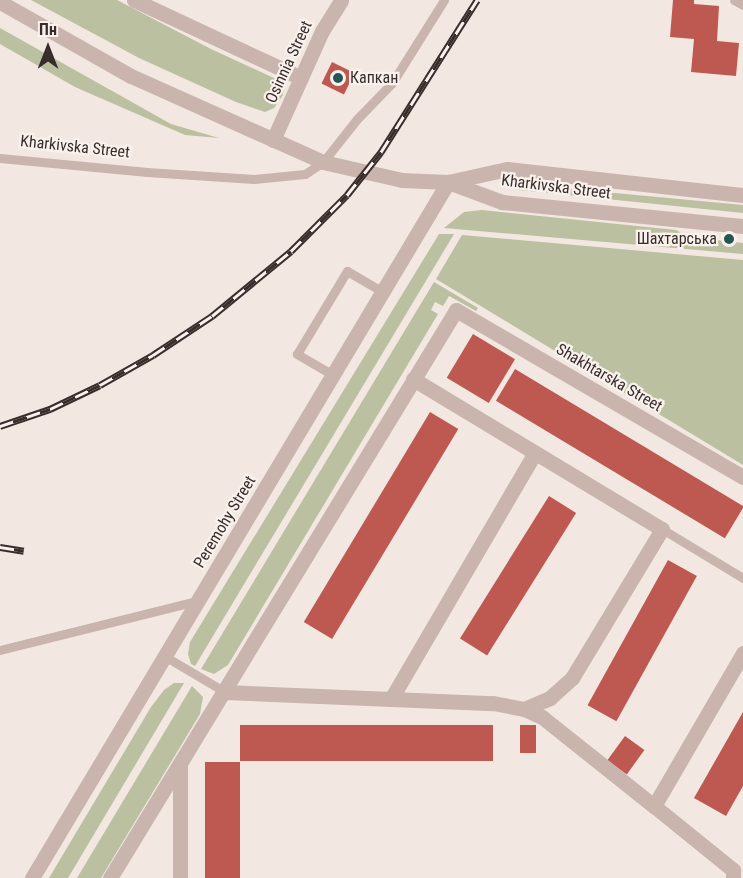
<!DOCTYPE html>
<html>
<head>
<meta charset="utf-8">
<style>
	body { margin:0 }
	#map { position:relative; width:743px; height:878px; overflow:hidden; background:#f2e7e1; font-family:"Roboto Condensed",sans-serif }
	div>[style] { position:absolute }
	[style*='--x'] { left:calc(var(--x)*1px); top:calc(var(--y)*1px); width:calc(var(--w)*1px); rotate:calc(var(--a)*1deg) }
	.green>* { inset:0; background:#bbc0a1 }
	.building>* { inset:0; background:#be5952; transform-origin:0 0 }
	.service>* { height:9px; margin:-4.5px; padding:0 4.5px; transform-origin:4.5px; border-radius:4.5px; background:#c9b5ad }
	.minor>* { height:15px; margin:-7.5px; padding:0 7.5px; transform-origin:7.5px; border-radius:7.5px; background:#c9b5ad }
	.tertiary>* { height:15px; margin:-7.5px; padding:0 7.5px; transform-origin:7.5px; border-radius:7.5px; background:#c9b5ad }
	.rail>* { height:7px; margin-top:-3.5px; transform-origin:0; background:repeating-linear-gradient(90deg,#f9f1ed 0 14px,#382d2b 0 28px); box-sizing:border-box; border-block:2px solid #382d2b }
	.dots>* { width:16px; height:16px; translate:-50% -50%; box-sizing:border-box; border:3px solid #f9f1ed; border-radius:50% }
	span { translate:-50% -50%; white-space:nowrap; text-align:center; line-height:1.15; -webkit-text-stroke:4.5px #f9f1ed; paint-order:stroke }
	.street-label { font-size:16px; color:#382d2b }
	.poi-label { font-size:16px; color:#382d2b }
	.left { translate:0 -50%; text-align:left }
	.right { translate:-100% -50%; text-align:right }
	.north { position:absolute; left:18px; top:18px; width:60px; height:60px; -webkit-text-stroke:4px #f9f1ed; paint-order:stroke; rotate:0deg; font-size:16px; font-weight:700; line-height:24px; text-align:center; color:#382d2b }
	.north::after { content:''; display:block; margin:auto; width:21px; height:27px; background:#382d2b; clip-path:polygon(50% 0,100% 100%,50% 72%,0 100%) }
</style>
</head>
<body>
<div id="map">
	<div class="green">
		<i style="clip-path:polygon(31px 0,117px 0,211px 49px,276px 79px,284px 86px,283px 95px,274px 108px,265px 112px,236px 102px,139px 58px)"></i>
		<i style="clip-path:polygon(0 28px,171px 124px,219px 138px,185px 135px,75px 87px,0 44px)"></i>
		<i style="clip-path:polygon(519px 184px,743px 205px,743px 213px,519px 190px,507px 186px)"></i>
		<i style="clip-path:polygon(482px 210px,676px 230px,689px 237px,743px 243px,743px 254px,444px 228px,464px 212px)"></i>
		<i style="clip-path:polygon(439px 234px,454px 234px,195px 666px,191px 664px,188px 654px,190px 642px)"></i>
		<i style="clip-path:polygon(462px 235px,743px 260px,743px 465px,436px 279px)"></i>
		<i style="clip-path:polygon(434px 282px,478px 308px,476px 311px,449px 296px,443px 306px,435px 302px,431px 310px,438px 314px,228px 665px,214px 674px,201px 669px)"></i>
		<i style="clip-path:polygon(174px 683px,184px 683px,68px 878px,49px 878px,151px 707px,164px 690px)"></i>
		<i style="clip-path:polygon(192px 686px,203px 697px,200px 714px,101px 878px,77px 878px)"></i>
	</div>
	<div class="building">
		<i style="clip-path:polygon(673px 0,694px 0,694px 4px,719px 6px,717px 41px,739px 43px,736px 76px,691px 72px,694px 39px,670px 37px)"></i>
		<i style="left:332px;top:62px;width:25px;height:24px;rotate:26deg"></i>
		<i style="left:473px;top:334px;width:49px;height:51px;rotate:31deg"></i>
		<i style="left:515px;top:369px;width:267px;height:37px;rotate:31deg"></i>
		<i style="left:430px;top:412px;width:33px;height:245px;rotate:31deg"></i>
		<i style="left:549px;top:496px;width:32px;height:168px;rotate:32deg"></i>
		<i style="left:668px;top:560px;width:33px;height:166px;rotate:29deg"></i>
		<i style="clip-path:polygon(743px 712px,743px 786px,726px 816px,694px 798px)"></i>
		<i style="left:493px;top:725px;width:36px;height:253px;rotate:90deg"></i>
		<i style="left:520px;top:725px;width:16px;height:28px"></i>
		<i style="left:625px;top:736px;width:24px;height:30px;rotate:36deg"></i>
		<i style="left:205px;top:762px;width:35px;height:116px"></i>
	</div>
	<div class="service">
		<i style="--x:734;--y:0;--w:10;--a:29"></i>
		<i style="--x:0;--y:158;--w:148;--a:5.4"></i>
		<i style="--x:147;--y:172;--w:107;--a:3.7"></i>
		<i style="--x:254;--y:179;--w:51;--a:-5.6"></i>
		<i style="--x:305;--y:174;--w:22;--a:-34"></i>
		<i style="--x:323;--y:162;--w:55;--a:-51.7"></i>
		<i style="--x:357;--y:119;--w:50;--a:-45.8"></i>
		<i style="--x:392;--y:83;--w:98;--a:-57.9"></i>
		<i style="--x:333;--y:375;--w:42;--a:-149.7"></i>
		<i style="--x:297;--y:354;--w:97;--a:-58.9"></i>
		<i style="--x:347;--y:271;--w:42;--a:30.3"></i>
		<i style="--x:662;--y:529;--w:95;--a:31.2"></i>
		<i style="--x:0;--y:650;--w:203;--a:-14"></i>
		<i style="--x:166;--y:657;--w:69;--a:30.7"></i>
	</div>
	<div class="minor">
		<i style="--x:134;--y:0;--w:184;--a:25"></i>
		<i style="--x:273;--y:140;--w:120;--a:-65.8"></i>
		<i style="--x:322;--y:31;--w:36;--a:-58"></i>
		<i style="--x:413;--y:379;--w:291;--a:31.1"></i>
		<i style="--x:662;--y:529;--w:174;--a:121.1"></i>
		<i style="--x:572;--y:678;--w:30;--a:138"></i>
		<i style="--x:550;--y:698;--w:28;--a:157"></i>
		<i style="--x:225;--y:692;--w:268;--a:2.4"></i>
		<i style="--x:493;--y:703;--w:32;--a:11"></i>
		<i style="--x:524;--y:709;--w:20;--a:24"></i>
		<i style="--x:542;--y:717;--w:143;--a:38.5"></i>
		<i style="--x:654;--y:806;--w:102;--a:39"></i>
		<i style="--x:733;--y:870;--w:8;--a:90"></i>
		<i style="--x:391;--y:699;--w:285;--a:-59.7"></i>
		<i style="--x:654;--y:806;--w:177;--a:-59.8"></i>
		<i style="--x:32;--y:878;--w:811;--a:-59.13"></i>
		<i style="--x:110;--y:878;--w:665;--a:-58.65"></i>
		<i style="--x:456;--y:310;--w:332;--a:30.2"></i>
		<i style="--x:180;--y:878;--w:114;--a:-90"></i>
	</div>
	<div class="tertiary">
		<i style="--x:0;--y:2;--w:150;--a:29.5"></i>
		<i style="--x:131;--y:76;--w:210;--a:24.1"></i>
		<i style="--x:323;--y:162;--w:81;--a:12.8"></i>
		<i style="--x:402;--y:180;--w:46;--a:2.5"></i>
		<i style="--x:448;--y:182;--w:60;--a:-12.4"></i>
		<i style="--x:507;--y:169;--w:237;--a:6.3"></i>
		<i style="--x:448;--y:182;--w:58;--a:20.3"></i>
		<i style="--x:502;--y:202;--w:242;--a:5.7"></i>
	</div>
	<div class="rail">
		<i style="--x:0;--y:426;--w:53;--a:-18.8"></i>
		<i style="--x:50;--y:409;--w:55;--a:-25.6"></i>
		<i style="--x:100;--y:385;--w:61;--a:-29.5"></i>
		<i style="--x:153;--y:355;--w:71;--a:-33.5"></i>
		<i style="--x:212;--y:316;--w:102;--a:-39.4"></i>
		<i style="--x:291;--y:251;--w:79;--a:-45"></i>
		<i style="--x:347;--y:195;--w:55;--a:-51.7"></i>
		<i style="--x:381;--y:152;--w:180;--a:-57.7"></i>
		<i style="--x:0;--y:547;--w:24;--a:9"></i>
	</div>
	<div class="dots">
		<i style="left:338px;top:78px;background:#235751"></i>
		<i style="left:729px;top:239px;background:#235751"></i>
	</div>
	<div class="street-label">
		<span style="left:289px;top:62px;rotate:-65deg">Osinnia Street</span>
		<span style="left:75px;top:147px;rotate:6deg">Kharkivska Street</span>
		<span style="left:556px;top:187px;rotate:7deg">Kharkivska Street</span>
		<span style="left:609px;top:378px;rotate:30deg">Shakhtarska Street</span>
		<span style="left:225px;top:522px;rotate:-59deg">Peremohy Street</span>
	</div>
	<div class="poi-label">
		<span class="left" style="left:350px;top:78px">Капкан</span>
		<span class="right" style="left:717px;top:239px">Шахтарська</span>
	</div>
	<div class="north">Пн</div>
</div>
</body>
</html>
